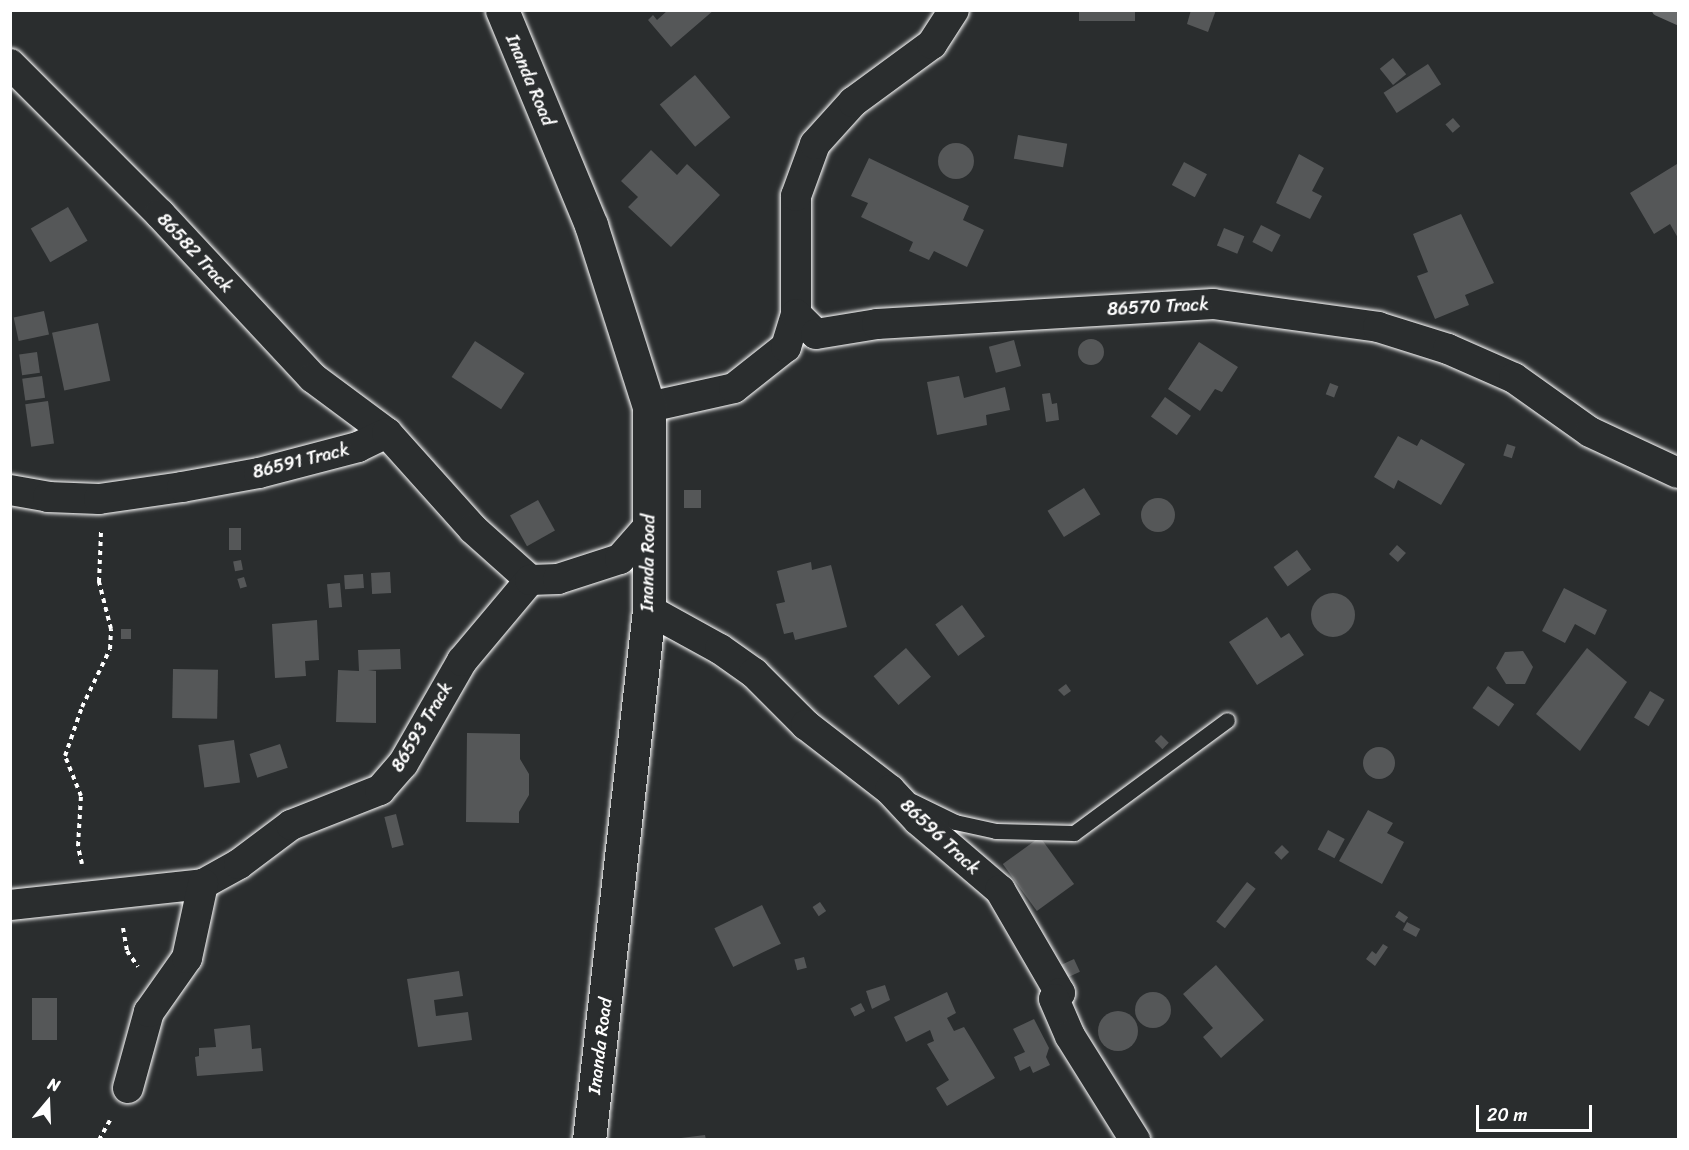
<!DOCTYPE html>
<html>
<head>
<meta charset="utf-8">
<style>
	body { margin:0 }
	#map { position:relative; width:1689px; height:1150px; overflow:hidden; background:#2a2d2e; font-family:Sriracha,sans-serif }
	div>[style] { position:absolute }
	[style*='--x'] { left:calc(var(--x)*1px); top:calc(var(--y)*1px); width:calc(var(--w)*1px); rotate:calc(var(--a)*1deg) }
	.stream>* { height:12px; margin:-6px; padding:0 6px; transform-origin:6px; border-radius:6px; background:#6a6c6d }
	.building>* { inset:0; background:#555758; transform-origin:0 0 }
	.round { border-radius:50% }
	.path>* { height:4px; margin-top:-2px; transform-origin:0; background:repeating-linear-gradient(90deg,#fff 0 4.5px,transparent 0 9px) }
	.roads { filter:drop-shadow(0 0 2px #fff) drop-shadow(0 0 2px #fff) }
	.service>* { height:15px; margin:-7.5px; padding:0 7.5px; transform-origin:7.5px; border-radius:7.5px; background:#2a2d2e }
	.minor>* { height:30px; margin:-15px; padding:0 15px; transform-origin:15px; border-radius:15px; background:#2a2d2e }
	.tertiary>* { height:33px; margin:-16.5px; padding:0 16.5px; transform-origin:16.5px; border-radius:16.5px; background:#2a2d2e }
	span { translate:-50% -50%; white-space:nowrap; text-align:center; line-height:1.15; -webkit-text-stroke:5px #2a2d2e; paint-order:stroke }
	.street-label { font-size:18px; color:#fff }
	.frame { position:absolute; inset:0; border:12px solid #fff; pointer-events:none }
	.north { position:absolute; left:18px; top:1072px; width:60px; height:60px; -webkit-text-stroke:4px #2a2d2e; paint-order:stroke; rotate:19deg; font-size:16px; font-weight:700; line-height:24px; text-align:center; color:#fff }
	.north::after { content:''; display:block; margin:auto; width:21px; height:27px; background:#fff; clip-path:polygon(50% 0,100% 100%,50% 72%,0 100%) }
	.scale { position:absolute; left:1476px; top:1105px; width:116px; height:27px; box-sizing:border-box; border:3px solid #fff; border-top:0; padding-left:8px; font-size:18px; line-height:21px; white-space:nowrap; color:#fff; -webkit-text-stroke:4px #2a2d2e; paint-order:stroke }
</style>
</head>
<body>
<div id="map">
	<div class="stream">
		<i style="--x:1658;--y:10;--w:22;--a:24"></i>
	</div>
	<div class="building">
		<i style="clip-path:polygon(668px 10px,714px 10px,671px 47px,648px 20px,653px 15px,657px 20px)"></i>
		<i style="left:1079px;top:10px;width:56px;height:11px"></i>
		<i style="clip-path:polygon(1191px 10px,1216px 10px,1208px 32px,1187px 24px)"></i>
		<i style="left:1393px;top:58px;width:21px;height:17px;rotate:51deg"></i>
		<i style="left:1428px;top:64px;width:24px;height:53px;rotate:57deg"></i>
		<i style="left:695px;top:75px;width:55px;height:46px;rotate:50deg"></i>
		<i style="left:1453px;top:118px;width:11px;height:10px;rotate:49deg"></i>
		<i style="left:1018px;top:135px;width:50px;height:24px;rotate:10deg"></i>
		<i class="round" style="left:938px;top:143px;width:36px;height:36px"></i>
		<i style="clip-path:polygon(651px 150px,677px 175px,687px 164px,720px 195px,671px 247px,628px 207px,638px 197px,621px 181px)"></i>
		<i style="clip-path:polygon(1299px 154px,1324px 168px,1312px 191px,1322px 196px,1310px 219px,1276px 203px)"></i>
		<i style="clip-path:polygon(869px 158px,969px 206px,963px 220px,984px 230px,967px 267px,934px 251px,929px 260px,909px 251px,913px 242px,861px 217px,868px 203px,851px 196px)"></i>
		<i style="left:1184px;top:162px;width:26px;height:26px;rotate:28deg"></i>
		<i style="clip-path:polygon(1677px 164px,1678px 166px,1678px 238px,1670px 224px,1654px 234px,1630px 193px)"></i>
		<i style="left:68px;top:207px;width:39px;height:43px;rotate:60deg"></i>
		<i style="clip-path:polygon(1461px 214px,1494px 283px,1465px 295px,1469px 305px,1435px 319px,1417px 276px,1428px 272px,1413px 234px)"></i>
		<i style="left:1261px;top:225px;width:22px;height:19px;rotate:27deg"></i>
		<i style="left:1224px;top:228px;width:22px;height:19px;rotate:22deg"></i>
		<i style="left:44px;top:311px;width:24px;height:31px;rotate:78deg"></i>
		<i style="left:98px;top:323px;width:59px;height:47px;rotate:78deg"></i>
		<i class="round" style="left:1078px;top:339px;width:26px;height:26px"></i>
		<i style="left:1014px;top:340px;width:27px;height:26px;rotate:75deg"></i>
		<i style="left:475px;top:341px;width:59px;height:43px;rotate:33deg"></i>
		<i style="clip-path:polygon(1199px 342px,1238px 367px,1222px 392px,1215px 389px,1200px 411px,1168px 389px)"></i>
		<i style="left:37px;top:352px;width:21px;height:18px;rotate:82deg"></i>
		<i style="left:42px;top:376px;width:22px;height:20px;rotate:82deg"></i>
		<i style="clip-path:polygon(959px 376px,964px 398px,1005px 387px,1010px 410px,986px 415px,987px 425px,937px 435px,927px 382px)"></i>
		<i style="left:1330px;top:383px;width:9px;height:12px;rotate:21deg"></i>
		<i style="clip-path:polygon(1050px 393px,1052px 404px,1057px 403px,1059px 420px,1046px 422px,1042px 394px)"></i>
		<i style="left:1165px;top:397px;width:32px;height:24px;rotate:36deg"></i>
		<i style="left:48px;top:401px;width:43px;height:23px;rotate:82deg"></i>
		<i style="clip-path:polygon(1398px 436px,1417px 446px,1421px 439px,1465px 464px,1441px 505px,1398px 480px,1394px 489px,1374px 477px)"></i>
		<i style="left:1507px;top:444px;width:9px;height:12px;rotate:18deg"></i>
		<i style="left:1084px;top:488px;width:31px;height:43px;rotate:58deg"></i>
		<i style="left:684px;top:490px;width:17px;height:18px"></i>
		<i class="round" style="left:1141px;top:498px;width:34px;height:34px"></i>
		<i style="left:538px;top:500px;width:35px;height:32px;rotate:61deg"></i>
		<i style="left:229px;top:528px;width:12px;height:22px"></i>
		<i style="left:1397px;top:545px;width:12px;height:12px;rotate:42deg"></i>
		<i style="left:1297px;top:550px;width:24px;height:29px;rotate:54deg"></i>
		<i style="left:241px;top:560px;width:10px;height:8px;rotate:79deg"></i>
		<i style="clip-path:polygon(811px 562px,812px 570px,831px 565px,847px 627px,795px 640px,793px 632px,784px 634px,776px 604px,785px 602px,777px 571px)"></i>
		<i style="left:390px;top:572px;width:21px;height:19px;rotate:87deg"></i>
		<i style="left:363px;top:574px;width:14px;height:19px;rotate:86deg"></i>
		<i style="left:244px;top:577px;width:10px;height:7px;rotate:73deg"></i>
		<i style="left:340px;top:583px;width:24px;height:13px;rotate:85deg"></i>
		<i style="clip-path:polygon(1564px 588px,1607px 610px,1595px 635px,1575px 624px,1565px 643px,1542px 631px)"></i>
		<i class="round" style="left:1311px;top:593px;width:44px;height:44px"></i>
		<i style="left:962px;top:605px;width:39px;height:33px;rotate:54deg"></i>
		<i style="clip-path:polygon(1267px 617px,1281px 638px,1289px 633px,1304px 655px,1257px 685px,1229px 642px)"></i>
		<i style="clip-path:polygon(317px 620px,319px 660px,305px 661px,306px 676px,275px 678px,272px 624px)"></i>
		<i style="left:121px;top:629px;width:10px;height:10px"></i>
		<i style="left:906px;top:648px;width:38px;height:43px;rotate:49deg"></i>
		<i style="clip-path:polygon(1587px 648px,1627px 682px,1580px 751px,1536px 714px)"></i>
		<i style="clip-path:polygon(400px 649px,401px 669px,368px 670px,376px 671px,376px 723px,336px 722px,338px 670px,359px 671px,358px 650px)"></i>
		<i style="clip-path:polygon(1523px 651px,1533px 667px,1525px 684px,1506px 684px,1496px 668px,1505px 652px)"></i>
		<i style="left:173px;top:669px;width:45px;height:49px;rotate:1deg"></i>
		<i style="clip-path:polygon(1066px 684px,1071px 691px,1064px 696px,1058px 690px)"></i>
		<i style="left:1488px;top:686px;width:32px;height:27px;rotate:35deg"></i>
		<i style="left:1650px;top:691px;width:17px;height:31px;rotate:31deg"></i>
		<i style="clip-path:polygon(467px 733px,520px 734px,520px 759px,529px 774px,529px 795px,519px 812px,519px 823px,466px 822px)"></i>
		<i style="left:1161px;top:735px;width:11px;height:9px;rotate:45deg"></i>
		<i style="left:234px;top:740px;width:43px;height:36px;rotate:82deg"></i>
		<i style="left:280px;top:744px;width:25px;height:32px;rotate:72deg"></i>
		<i class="round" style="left:1363px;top:747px;width:32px;height:32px"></i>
		<i style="clip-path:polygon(1368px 810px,1393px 823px,1387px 833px,1404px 842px,1382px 884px,1339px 861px)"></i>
		<i style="left:396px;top:814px;width:32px;height:12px;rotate:76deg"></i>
		<i style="left:1328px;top:830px;width:19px;height:22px;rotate:28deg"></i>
		<i style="left:1040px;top:837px;width:58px;height:46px;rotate:54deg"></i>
		<i style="left:1282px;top:845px;width:10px;height:11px;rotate:45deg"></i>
		<i style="left:1247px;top:882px;width:11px;height:50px;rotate:38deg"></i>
		<i style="left:820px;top:902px;width:11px;height:9px;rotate:56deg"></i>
		<i style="left:762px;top:905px;width:43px;height:53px;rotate:64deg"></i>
		<i style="left:1399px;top:911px;width:11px;height:7px;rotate:34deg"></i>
		<i style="left:1407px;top:922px;width:15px;height:9px;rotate:28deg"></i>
		<i style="clip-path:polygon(1383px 944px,1388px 947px,1375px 966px,1366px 959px,1372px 951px,1376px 954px)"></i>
		<i style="left:804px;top:957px;width:11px;height:10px;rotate:75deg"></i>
		<i style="left:1074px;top:959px;width:14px;height:15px;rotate:65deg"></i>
		<i style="clip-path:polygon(1216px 965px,1264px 1020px,1221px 1058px,1203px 1037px,1213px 1028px,1183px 994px)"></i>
		<i style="clip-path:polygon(459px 971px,463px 996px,434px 1000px,436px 1016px,468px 1012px,472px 1040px,418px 1047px,407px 979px)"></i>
		<i style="clip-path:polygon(885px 985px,890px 1000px,872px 1009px,866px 991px)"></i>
		<i class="round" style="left:1135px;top:992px;width:36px;height:36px"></i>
		<i style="clip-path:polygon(947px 992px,956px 1013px,947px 1018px,954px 1031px,964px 1027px,995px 1078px,947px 1106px,936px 1088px,949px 1080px,927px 1044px,934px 1041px,930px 1030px,906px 1042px,894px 1017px)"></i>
		<i style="left:32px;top:998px;width:25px;height:42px"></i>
		<i style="left:861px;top:1003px;width:9px;height:12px;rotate:63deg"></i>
		<i class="round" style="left:1098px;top:1011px;width:40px;height:40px"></i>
		<i style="clip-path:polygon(1034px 1019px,1049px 1048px,1046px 1057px,1050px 1065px,1033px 1073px,1030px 1066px,1020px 1071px,1014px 1057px,1025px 1052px,1013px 1029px)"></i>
		<i style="clip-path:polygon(250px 1025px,252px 1049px,261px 1048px,263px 1071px,197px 1076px,195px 1057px,199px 1056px,199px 1048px,216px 1047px,214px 1029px)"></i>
		<i style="clip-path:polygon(705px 1135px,706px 1140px,681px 1140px,681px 1138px)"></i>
	</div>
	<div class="path">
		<i style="--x:82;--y:864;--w:18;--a:-103"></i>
		<i style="--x:78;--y:846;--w:50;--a:-86.6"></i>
		<i style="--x:81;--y:796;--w:43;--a:-111.8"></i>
		<i style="--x:65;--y:756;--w:52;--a:-70.9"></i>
		<i style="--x:82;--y:707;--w:64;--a:-64.2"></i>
		<i style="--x:110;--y:649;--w:20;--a:-87"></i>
		<i style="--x:111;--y:629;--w:49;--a:-104.3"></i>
		<i style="--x:99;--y:582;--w:50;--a:-87.7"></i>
		<i style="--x:123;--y:928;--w:23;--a:80"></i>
		<i style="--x:127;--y:951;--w:19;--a:55"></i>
		<i style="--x:99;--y:1140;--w:26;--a:-61"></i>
	</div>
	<div class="roads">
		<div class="service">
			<i style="--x:912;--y:801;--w:48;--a:26"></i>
			<i style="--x:955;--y:822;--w:42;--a:12.4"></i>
			<i style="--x:996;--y:831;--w:78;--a:1.5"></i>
			<i style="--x:1074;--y:833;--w:190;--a:-36.4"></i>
		</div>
		<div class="minor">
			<i style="--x:10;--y:64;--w:212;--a:45"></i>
			<i style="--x:160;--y:214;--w:224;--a:47"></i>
			<i style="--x:313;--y:378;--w:92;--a:36.6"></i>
			<i style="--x:796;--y:314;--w:118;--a:-90"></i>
			<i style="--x:796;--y:196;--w:55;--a:-69.9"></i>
			<i style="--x:815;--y:144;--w:57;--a:-47.9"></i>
			<i style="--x:853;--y:102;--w:98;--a:-36.3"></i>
			<i style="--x:932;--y:44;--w:40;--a:-57.1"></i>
			<i style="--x:649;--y:407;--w:87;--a:-12.6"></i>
			<i style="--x:734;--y:388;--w:66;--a:-38.3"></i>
			<i style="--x:786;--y:347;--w:34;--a:-73"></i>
			<i style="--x:796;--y:314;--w:28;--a:45"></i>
			<i style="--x:816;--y:334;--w:62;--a:-9.3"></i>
			<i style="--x:877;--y:324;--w:337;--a:-3.4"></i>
			<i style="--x:1213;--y:304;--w:167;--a:7.9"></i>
			<i style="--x:1378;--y:327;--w:73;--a:17.4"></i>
			<i style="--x:1448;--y:349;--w:72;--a:23.7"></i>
			<i style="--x:1514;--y:378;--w:93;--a:35.4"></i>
			<i style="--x:1590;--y:432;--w:97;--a:25"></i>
			<i style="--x:10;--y:490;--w:39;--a:10"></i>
			<i style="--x:48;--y:497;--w:51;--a:2.2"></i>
			<i style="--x:99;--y:499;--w:84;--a:-8.2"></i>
			<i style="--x:182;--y:487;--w:78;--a:-10.3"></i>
			<i style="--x:259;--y:473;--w:102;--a:-14.7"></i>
			<i style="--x:358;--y:447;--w:32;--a:-26"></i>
			<i style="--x:387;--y:433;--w:129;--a:48.1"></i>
			<i style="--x:473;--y:529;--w:76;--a:41.8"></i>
			<i style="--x:649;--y:610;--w:81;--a:28.8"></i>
			<i style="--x:720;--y:649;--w:42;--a:35.2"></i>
			<i style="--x:754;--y:673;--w:74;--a:45"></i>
			<i style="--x:806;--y:725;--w:106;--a:37.7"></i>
			<i style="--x:890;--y:790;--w:41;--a:47"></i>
			<i style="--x:918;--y:820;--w:108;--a:40.5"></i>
			<i style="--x:1000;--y:890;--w:119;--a:59.8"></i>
			<i style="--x:1060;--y:993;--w:8;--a:135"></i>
			<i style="--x:1054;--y:999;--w:40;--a:66.6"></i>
			<i style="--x:1070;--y:1036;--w:123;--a:58"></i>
			<i style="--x:10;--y:905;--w:194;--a:-6.2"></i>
			<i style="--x:203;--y:884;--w:41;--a:-29.1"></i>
			<i style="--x:239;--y:864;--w:65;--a:-36.9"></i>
			<i style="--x:291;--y:825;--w:96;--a:-21.5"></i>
			<i style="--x:380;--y:790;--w:35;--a:-49"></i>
			<i style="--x:403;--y:764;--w:119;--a:-60.2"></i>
			<i style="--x:462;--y:661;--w:106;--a:-50"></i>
			<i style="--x:530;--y:580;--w:28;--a:-2"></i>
			<i style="--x:558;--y:579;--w:65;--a:-17.9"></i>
			<i style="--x:620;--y:559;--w:44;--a:-48.7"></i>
			<i style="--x:128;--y:1088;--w:79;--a:-74.6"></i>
			<i style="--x:149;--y:1012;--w:66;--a:-54.9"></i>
			<i style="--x:187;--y:958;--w:76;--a:-77.8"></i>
		</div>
		<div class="tertiary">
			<i style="--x:502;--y:10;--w:233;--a:67.5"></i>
			<i style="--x:591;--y:225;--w:191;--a:72.3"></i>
			<i style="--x:649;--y:407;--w:203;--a:90"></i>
			<i style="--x:649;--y:610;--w:533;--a:96.46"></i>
		</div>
	</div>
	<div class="street-label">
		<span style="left:530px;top:80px;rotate:67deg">Inanda Road</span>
		<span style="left:195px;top:253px;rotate:47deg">86582 Track</span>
		<span style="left:1158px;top:307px;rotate:-3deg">86570 Track</span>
		<span style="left:301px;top:461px;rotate:-14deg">86591 Track</span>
		<span style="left:648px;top:563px;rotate:-89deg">Inanda Road</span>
		<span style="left:422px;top:727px;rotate:-59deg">86593 Track</span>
		<span style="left:940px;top:837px;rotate:43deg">86596 Track</span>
		<span style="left:600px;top:1046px;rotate:-83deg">Inanda Road</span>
	</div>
	<div class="frame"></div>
	<div class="north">N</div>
	<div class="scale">20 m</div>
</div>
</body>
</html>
